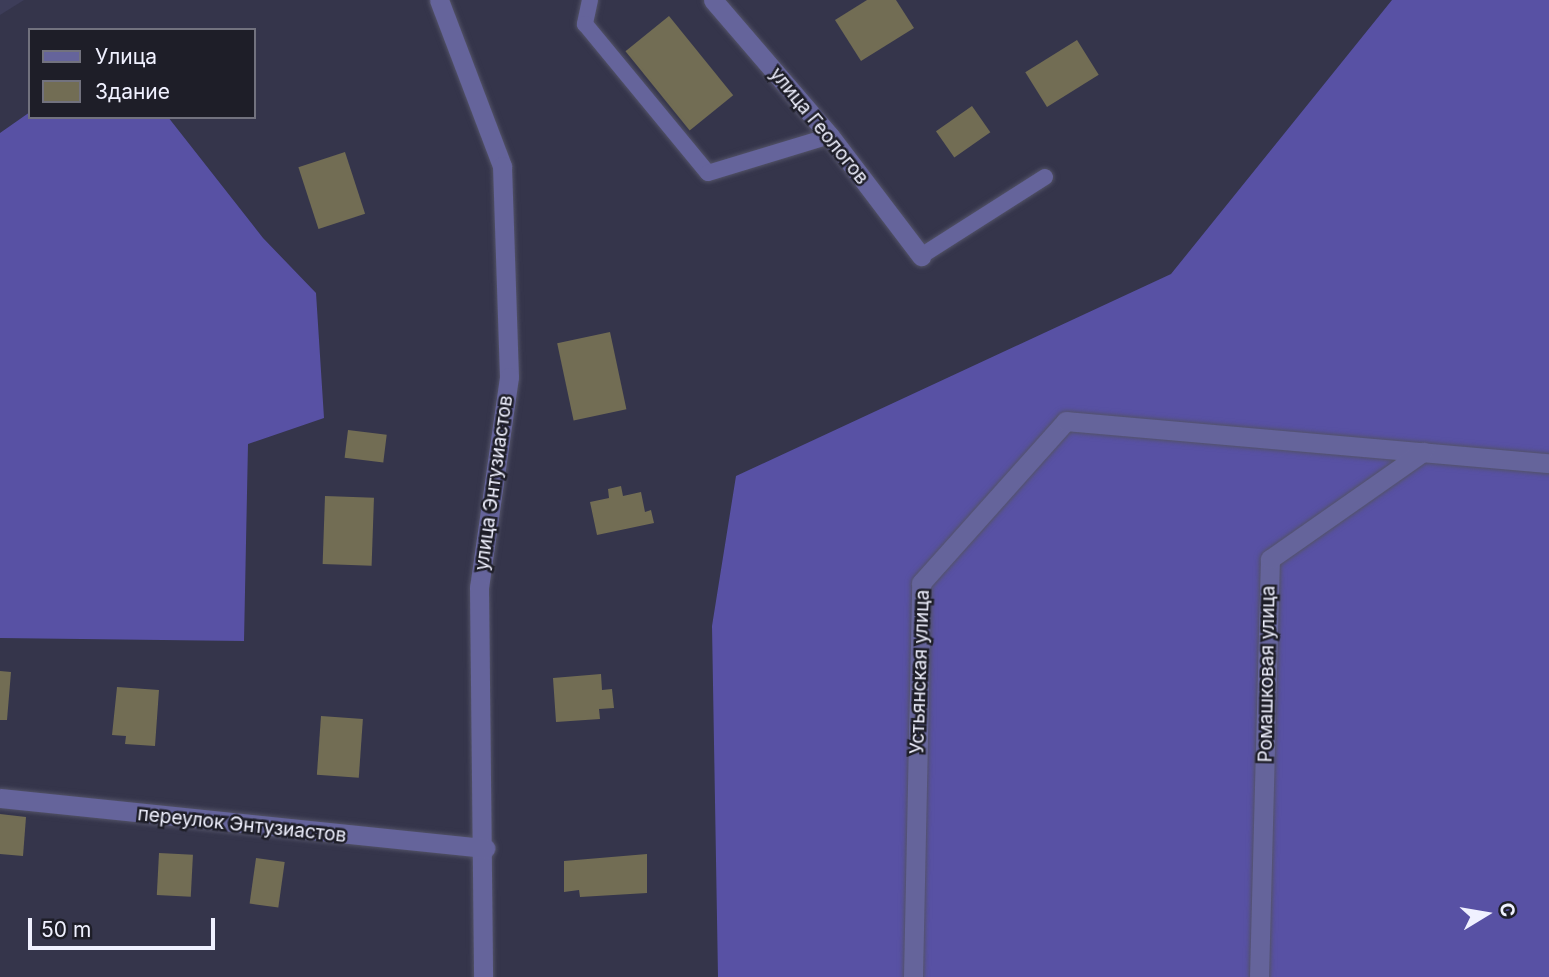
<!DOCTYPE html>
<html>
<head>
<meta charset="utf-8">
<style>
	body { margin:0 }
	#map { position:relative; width:1549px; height:977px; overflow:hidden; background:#35354b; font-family:Inter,sans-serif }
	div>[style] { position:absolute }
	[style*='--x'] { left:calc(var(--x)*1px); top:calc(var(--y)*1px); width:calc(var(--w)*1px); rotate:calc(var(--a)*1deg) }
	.built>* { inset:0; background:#3d3d59 }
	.forest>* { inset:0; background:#5851a4 }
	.building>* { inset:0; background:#726d54; transform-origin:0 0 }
	.roads { filter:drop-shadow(0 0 2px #535368) drop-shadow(0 0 2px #535368) }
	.service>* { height:16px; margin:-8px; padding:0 8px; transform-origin:8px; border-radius:8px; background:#65649b }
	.minor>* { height:19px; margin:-9.5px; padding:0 9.5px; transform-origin:9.5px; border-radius:9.5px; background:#65649b }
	span { translate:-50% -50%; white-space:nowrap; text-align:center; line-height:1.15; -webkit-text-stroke:5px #1e1e28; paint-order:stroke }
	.street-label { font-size:19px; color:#f0f1ff }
	.legend { position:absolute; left:28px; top:28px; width:228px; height:91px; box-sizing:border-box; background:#1e1e28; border:2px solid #72727e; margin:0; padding:9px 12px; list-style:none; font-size:21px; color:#f0f1ff }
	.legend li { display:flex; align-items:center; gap:14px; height:35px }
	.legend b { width:35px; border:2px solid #72727e }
	.north { position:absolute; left:1451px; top:879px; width:70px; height:70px; -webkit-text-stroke:5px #1e1e28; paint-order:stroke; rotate:79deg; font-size:19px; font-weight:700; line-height:28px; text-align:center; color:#f0f1ff }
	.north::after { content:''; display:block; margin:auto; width:24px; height:32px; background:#f0f1ff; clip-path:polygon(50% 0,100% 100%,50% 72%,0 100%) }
	.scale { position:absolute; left:28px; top:918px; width:187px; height:32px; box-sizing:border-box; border:4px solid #f0f1ff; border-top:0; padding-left:9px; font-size:21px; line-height:24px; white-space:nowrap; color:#f0f1ff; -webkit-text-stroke:5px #1e1e28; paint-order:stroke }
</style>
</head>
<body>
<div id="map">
	<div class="built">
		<i style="clip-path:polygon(0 0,24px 0,0 15px)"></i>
	</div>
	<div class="forest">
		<i style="clip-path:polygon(1392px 0,1549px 0,1549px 977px,718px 977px,712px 626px,736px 476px,1171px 274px)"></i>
		<i style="clip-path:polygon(30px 112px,30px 117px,168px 117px,263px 238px,316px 293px,324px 418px,248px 444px,244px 641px,0 638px,0 133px)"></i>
	</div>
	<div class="building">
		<i style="clip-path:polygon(867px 0,896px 0,914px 28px,861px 61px,835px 20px)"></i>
		<i style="left:669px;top:16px;width:102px;height:56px;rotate:51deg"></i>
		<i style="left:1077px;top:40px;width:41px;height:61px;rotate:58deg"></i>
		<i style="left:972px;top:106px;width:32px;height:44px;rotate:55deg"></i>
		<i style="left:345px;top:152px;width:65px;height:49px;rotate:72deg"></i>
		<i style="left:610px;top:332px;width:79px;height:54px;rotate:78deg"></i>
		<i style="left:348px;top:430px;width:39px;height:28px;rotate:7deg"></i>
		<i style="clip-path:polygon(621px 486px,623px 496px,641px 492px,645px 512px,651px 510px,654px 523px,597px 535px,590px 502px,609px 498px,608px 489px)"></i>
		<i style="left:325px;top:496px;width:49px;height:68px;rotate:2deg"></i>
		<i style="clip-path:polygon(0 671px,11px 672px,7px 720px,0 720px)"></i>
		<i style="clip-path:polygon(601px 674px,602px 690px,612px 689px,614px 708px,599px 709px,600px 719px,556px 722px,553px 678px)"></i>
		<i style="clip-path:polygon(117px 687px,159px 690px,155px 746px,125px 744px,126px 736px,112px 735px)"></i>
		<i style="left:321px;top:716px;width:42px;height:59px;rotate:4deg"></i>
		<i style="clip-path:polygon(0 814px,26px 817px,23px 856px,0 854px)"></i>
		<i style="left:159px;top:853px;width:34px;height:42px;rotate:3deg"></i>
		<i style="clip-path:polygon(647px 854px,647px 893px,580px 897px,579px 890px,564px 892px,564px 861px)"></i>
		<i style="left:256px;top:858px;width:29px;height:46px;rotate:8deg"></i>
	</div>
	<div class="roads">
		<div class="service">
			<i style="--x:590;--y:0;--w:25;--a:102"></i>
			<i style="--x:585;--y:24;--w:193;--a:50.5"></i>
			<i style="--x:708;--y:173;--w:127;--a:-16.9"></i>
			<i style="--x:921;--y:256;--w:147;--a:-32.5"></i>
		</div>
		<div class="minor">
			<i style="--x:439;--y:0;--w:178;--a:69.2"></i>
			<i style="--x:502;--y:166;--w:211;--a:88.1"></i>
			<i style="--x:509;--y:377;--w:212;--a:98.1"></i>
			<i style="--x:479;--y:587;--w:390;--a:89.4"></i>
			<i style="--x:713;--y:0;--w:179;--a:49.3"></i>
			<i style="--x:830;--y:136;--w:151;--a:52.8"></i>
			<i style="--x:0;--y:798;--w:488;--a:5.9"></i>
			<i style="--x:913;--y:977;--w:394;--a:-88.8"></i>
			<i style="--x:921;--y:583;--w:217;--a:-48.2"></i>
			<i style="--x:1066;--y:421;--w:485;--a:5"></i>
			<i style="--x:1259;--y:977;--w:418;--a:-88.5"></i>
			<i style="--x:1270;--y:559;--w:187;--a:-35"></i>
		</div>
	</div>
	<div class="street-label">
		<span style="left:819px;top:126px;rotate:51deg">улица Геологов</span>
		<span style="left:494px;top:483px;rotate:-82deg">улица Энтузиастов</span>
		<span style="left:920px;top:672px;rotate:-88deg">Устьянская улица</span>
		<span style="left:1267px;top:674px;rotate:-89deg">Ромашковая улица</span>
		<span style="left:242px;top:825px;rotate:6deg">переулок Энтузиастов</span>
	</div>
	<ul class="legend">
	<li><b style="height:9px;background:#65649b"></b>Улица</li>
	<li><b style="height:19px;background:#726d54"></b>Здание</li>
	</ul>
	<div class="north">С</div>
	<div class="scale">50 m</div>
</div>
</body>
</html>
